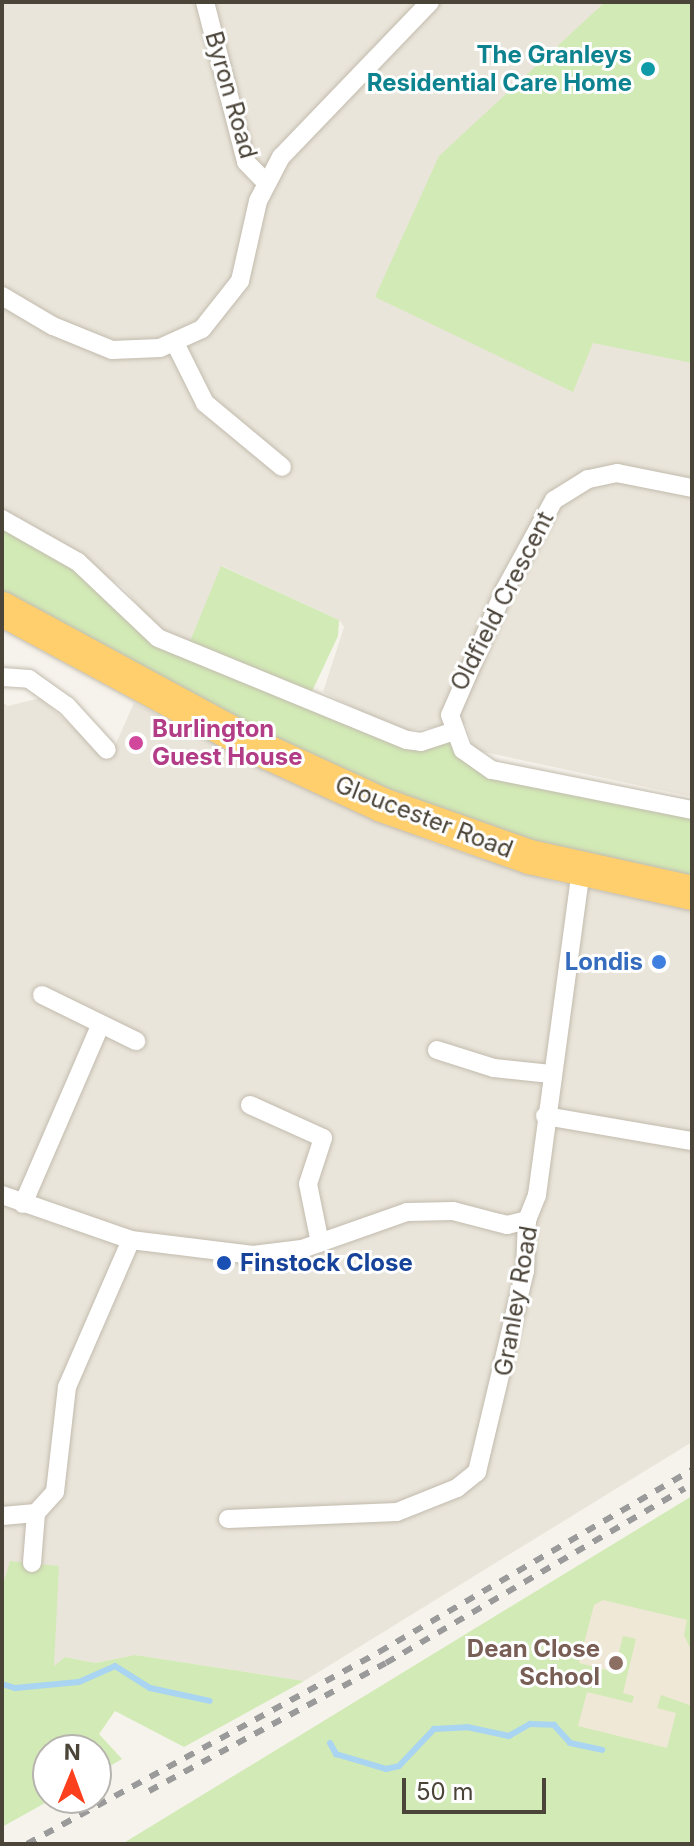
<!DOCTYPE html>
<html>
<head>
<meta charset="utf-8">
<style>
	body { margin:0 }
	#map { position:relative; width:694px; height:1846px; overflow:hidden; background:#f6f3ec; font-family:Inter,sans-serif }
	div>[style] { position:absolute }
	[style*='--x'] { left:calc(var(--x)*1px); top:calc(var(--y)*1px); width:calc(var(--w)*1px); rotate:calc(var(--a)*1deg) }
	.residential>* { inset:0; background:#eae5da }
	.education>* { inset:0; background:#efe8d6 }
	.green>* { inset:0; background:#d2eab5 }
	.stream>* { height:6px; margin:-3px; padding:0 3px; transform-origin:3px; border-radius:3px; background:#a9d4f2 }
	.roads { filter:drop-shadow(0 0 2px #c2bbae) drop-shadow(0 0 2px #c2bbae) }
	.street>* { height:18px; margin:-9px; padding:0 9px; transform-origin:9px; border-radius:9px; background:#fff }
	.highway>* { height:34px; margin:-17px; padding:0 17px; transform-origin:17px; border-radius:17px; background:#ffcf6e }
	.rail>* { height:6px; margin-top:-3px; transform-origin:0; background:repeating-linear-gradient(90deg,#9a9a9a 0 10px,transparent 0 20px) }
	.dots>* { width:22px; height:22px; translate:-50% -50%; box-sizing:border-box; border:4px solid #fff; border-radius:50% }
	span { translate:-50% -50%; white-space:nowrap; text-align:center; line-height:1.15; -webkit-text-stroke:6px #fff; paint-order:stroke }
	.culture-label { font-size:24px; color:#0d838f; font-weight:700 }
	.right { translate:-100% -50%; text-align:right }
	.street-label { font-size:24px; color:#4b4439 }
	.hotel-label { font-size:24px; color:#b23c85; font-weight:700 }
	.left { translate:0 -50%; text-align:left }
	.shop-label { font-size:24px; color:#366cbe; font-weight:700 }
	.transit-label { font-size:24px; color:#164399; font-weight:700 }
	.education-label { font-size:24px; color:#785e54; font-weight:700 }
	.frame { position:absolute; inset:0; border:4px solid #4b4439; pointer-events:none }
	.north { position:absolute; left:32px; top:1734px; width:80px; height:80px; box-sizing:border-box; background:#fff; border:2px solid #b7b4b0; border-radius:50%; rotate:1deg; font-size:22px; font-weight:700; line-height:32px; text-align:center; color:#4b4439 }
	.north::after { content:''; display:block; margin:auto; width:28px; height:36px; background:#fc3f1d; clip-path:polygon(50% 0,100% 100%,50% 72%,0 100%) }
	.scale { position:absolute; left:402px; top:1778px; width:144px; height:36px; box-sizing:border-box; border:4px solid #4b4439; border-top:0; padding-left:10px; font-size:24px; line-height:28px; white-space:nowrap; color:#4b4439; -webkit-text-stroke:6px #fff; paint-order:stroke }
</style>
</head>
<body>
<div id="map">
	<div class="residential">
		<i style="clip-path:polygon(2px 2px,692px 2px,692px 797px,475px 750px,466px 724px,400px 731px,323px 692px,344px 627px,339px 620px,222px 566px,188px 646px,161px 633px,123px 587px,2px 512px)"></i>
		<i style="clip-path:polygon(40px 698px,109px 759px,134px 703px,329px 799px,433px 843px,558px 883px,692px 909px,692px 1442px,304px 1681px,135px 1655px,95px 1663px,65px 1657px,54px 1667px,2px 1652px,2px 702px,8px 706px)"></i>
	</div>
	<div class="education">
		<i style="clip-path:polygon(692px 1533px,692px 1773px,558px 1759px,544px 1614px)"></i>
	</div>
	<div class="green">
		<i style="clip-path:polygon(605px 2px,692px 2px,692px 363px,593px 343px,573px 392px,375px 297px,439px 156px)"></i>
		<i style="clip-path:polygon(2px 519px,37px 536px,158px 638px,188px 646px,221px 566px,339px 620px,338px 636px,308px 700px,407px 740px,452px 732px,470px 758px,692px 810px,692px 893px,530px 857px,2px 609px)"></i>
		<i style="clip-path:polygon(692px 1496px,692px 1652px,684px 1635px,687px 1620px,603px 1600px,594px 1605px,579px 1663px,614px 1672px,623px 1636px,636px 1639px,623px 1693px,634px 1696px,632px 1703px,587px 1692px,578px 1726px,667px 1748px,676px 1713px,657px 1708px,661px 1695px,692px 1706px,692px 1844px,122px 1844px)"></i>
		<i style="clip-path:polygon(10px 1561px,59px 1566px,54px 1666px,65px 1657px,95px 1663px,135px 1655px,304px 1681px,184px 1747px,115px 1711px,99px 1734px,122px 1759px,96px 1774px,96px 1750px,48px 1750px,48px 1798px,54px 1798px,2px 1827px,2px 1588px)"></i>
	</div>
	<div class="stream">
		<i style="--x:2;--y:1684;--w:14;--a:17"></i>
		<i style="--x:15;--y:1688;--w:64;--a:-5.4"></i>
		<i style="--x:79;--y:1682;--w:39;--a:-24"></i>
		<i style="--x:115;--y:1666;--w:41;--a:32.2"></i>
		<i style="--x:150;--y:1688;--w:61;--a:12.2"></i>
		<i style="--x:330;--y:1743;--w:13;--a:61"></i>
		<i style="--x:336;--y:1754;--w:52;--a:16.7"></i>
		<i style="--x:386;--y:1769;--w:13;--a:-13"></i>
		<i style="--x:399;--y:1766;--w:51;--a:-46.6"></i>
		<i style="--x:434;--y:1729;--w:33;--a:-3"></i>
		<i style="--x:467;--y:1727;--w:43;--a:12.1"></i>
		<i style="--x:509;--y:1736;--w:24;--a:-30"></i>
		<i style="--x:530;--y:1724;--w:24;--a:2"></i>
		<i style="--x:554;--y:1725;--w:24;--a:48"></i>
		<i style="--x:570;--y:1743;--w:33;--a:12"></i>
	</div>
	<div class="roads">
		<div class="street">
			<i style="--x:205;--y:2;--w:165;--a:75.6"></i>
			<i style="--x:246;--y:162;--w:29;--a:46"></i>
			<i style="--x:2;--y:296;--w:59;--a:30.5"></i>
			<i style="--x:53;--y:326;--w:64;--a:22.1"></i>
			<i style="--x:112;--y:350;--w:48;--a:-2.4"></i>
			<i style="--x:160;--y:348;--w:46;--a:-24.3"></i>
			<i style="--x:202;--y:329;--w:61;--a:-51.6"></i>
			<i style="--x:240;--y:281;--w:82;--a:-77.3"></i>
			<i style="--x:258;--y:201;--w:50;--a:-62.4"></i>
			<i style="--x:281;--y:157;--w:215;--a:-46.1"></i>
			<i style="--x:175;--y:343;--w:67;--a:63.4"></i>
			<i style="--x:205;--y:403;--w:100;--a:39.7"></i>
			<i style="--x:692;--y:488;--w:76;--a:-168.7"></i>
			<i style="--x:617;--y:473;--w:30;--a:168"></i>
			<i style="--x:588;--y:479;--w:40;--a:148"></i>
			<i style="--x:554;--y:500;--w:104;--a:118.8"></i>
			<i style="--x:504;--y:591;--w:135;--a:113.5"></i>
			<i style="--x:450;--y:715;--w:37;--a:70"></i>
			<i style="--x:463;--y:750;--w:35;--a:35"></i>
			<i style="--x:492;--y:770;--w:204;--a:11.3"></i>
			<i style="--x:2;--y:519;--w:87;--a:29.5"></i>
			<i style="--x:78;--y:562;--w:110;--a:43.5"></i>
			<i style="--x:158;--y:638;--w:269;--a:22.3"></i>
			<i style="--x:407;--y:740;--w:14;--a:8"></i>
			<i style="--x:421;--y:742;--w:33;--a:-18"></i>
			<i style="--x:2;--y:677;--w:27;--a:4"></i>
			<i style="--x:29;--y:679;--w:47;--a:35.4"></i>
			<i style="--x:67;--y:706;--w:59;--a:47.7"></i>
			<i style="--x:42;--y:995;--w:105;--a:26.1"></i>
			<i style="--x:437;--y:1050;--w:60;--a:17.5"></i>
			<i style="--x:494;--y:1068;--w:57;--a:6"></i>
			<i style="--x:250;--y:1105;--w:80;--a:24.3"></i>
			<i style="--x:323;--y:1138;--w:48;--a:108.1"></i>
			<i style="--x:308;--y:1184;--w:60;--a:78.5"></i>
			<i style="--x:545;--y:1116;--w:149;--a:9.7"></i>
			<i style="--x:2;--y:1195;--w:137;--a:19.2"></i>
			<i style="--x:131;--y:1240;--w:123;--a:7"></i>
			<i style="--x:253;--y:1255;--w:49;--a:-7"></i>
			<i style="--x:302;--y:1249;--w:111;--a:-19.4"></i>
			<i style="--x:407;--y:1212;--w:46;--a:-1.2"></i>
			<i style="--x:453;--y:1211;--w:56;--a:14.5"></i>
			<i style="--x:507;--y:1225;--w:21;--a:-14"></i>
			<i style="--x:23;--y:1204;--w:194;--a:-66.6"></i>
			<i style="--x:2;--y:1516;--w:34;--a:-5"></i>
			<i style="--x:36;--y:1513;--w:28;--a:-48"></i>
			<i style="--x:55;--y:1492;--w:106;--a:-83.5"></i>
			<i style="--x:67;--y:1387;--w:160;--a:-66.5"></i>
			<i style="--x:228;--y:1519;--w:169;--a:-2.4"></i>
			<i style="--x:397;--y:1512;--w:65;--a:-21.8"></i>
			<i style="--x:457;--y:1488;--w:26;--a:-39"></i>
			<i style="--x:477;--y:1472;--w:207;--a:-76.6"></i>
			<i style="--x:525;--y:1271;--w:51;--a:-87.8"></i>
			<i style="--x:527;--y:1220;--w:27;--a:-68"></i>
			<i style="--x:537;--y:1195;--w:328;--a:-82.3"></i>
			<i style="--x:32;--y:1563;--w:50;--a:-85.4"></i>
		</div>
		<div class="highway">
			<i style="--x:2;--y:609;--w:301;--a:28.4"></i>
			<i style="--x:267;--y:752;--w:127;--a:24.7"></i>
			<i style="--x:382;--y:805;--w:157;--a:19.4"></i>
			<i style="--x:530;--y:857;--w:166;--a:12.5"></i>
		</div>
	</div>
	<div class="rail">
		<i style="--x:149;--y:1791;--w:269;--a:-28.4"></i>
		<i style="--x:386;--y:1663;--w:346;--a:-30.3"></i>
		<i style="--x:27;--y:1844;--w:401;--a:-28.6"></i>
		<i style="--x:379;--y:1652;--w:362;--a:-30.2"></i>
	</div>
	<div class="dots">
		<i style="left:648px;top:69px;background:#0f9aa8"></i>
		<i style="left:136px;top:743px;background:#d1479c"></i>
		<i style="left:659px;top:962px;background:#3f7fe0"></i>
		<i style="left:224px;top:1263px;background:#1a4fb4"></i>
		<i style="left:616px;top:1663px;background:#8d6e63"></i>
	</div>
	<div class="culture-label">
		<span class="right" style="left:632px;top:69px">The Granleys<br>Residential Care Home</span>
	</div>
	<div class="street-label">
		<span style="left:231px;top:95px;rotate:74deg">Byron Road</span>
		<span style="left:502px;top:601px;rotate:-63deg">Oldfield Crescent</span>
		<span style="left:424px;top:817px;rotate:21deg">Gloucester Road</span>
		<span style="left:516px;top:1301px;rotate:-80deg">Granley Road</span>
	</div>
	<div class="hotel-label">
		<span class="left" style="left:152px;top:743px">Burlington<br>Guest House</span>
	</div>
	<div class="shop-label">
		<span class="right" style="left:643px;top:962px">Londis</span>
	</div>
	<div class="transit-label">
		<span class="left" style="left:240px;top:1263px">Finstock Close</span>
	</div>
	<div class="education-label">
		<span class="right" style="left:600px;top:1663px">Dean Close<br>School</span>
	</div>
	<div class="frame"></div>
	<div class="north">N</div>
	<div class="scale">50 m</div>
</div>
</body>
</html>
